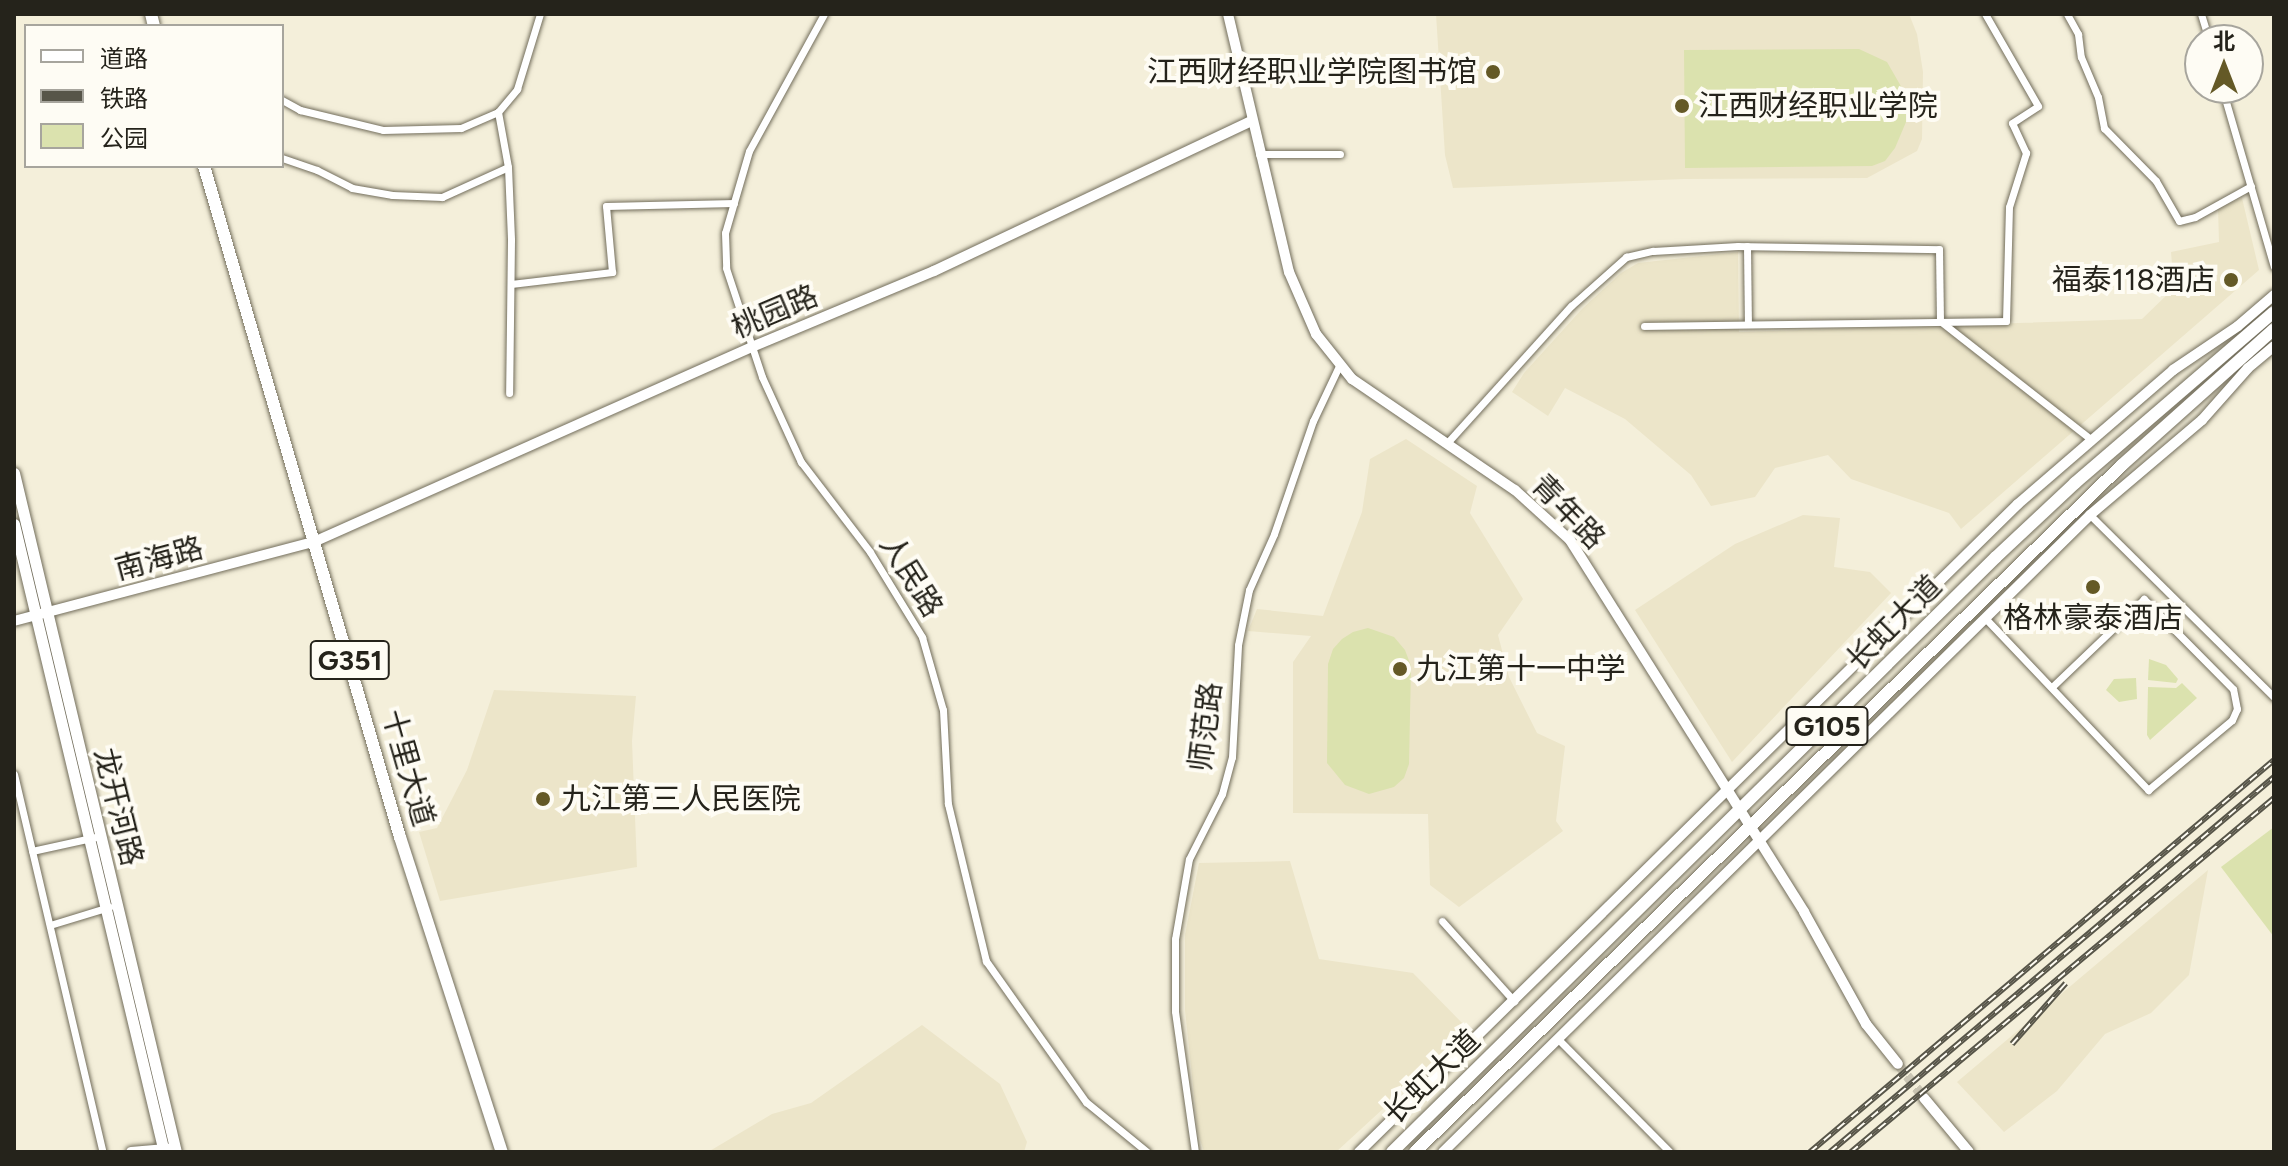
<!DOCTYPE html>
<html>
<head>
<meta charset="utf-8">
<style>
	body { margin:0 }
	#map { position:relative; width:2288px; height:1166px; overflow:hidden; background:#f4efda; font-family:Figtree,"Noto Sans SC",sans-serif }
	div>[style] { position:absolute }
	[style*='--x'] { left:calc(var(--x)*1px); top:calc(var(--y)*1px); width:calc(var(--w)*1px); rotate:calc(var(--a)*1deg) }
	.built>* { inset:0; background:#ece5c9 }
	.green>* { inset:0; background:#dbe2ae }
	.secondary-tunnel>* { height:10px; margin-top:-5px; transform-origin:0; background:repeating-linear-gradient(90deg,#cbc6b4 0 10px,transparent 0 15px) }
	.roads { filter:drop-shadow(0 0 2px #726d5b) drop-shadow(0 0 2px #726d5b) }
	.street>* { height:7px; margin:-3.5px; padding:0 3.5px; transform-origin:3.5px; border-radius:3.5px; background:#fff }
	.secondary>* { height:10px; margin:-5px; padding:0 5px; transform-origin:5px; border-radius:5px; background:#fff }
	.primary>* { height:11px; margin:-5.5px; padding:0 5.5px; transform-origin:5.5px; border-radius:5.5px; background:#fff }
	.highway>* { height:12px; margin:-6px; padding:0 6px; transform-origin:6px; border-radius:6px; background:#fff }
	.rail>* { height:6px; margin-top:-3px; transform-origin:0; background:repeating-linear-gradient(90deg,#fefcf4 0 9px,#575549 0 18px); box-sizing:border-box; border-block:2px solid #575549 }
	.dots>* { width:22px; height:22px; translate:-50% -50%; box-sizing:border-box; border:4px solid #fefcf4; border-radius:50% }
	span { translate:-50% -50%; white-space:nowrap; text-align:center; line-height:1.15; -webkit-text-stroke:8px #fefcf4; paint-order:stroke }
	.shield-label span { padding:2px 6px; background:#fefcf4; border:2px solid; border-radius:6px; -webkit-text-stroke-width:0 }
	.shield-label { font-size:28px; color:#25231b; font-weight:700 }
	.poi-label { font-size:30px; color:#25231b }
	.right { translate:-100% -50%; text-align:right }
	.left { translate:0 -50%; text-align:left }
	.street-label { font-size:30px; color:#25231b }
	.frame { position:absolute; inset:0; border:16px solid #25231b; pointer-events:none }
	.legend { position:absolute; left:24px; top:24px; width:260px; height:144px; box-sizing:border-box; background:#fefcf4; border:2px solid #a7a59d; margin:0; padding:10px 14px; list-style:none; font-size:24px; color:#25231b }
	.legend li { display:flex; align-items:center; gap:16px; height:40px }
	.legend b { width:40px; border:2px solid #a7a59d }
	.north { position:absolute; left:2184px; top:24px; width:80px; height:80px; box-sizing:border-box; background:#fefcf4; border:2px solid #a7a59d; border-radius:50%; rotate:0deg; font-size:22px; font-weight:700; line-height:32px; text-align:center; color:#25231b }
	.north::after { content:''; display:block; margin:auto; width:28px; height:36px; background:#645926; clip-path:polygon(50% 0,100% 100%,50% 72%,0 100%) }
</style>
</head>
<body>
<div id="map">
	<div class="built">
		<i style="clip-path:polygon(1436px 14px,1909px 14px,1917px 34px,1923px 72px,1922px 139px,1917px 151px,1867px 178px,1684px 179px,1453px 188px,1445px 155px)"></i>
		<i style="clip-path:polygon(2242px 198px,2259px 270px,1961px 529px,1949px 513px,1851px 479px,1828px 455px,1775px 468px,1755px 497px,1711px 506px,1691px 475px,1625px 419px,1565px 388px,1548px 416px,1512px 392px,1524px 373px,1582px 309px,1621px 273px,1638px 263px,1738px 252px,1739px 332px,2142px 319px,2174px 288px,2171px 252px,2219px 242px,2218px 208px)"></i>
		<i style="clip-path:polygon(1406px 439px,1477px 486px,1470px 513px,1523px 599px,1498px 635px,1509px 677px,1537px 733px,1565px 746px,1556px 821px,1563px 831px,1459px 907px,1430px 885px,1428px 814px,1293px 813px,1293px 662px,1311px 636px,1248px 631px,1257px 609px,1323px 616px,1362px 512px,1370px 459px)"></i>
		<i style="clip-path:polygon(1803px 515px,1840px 518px,1834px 567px,1870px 572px,1891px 593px,1732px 762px,1635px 610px,1735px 544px)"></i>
		<i style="clip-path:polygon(494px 690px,636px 696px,632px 741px,637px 867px,440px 901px,419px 832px,437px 828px,467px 770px)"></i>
		<i style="clip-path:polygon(1290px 861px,1319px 959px,1413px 973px,1469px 1030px,1336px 1152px,1204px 1152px,1198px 1133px,1185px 1010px,1185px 935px,1199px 863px)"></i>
		<i style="clip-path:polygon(2208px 870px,2189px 975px,2151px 1013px,2105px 1034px,2057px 1091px,2004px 1132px,1957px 1082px)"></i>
		<i style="clip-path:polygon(922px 1025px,1000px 1084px,1027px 1142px,1024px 1152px,708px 1152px,772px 1114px,811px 1103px)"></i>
	</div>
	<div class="green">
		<i style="clip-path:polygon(1859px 49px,1887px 62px,1906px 95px,1906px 122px,1895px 148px,1885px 161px,1872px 166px,1685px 168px,1684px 50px)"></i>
		<i style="clip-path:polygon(1368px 628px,1394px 637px,1405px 650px,1411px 666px,1409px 764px,1404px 778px,1394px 787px,1369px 794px,1345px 785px,1327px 763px,1328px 664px,1333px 649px,1342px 639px,1353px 632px)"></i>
		<i style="clip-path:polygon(2149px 659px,2166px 665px,2178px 679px,2176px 683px,2148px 680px)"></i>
		<i style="clip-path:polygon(2136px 678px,2137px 699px,2119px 702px,2106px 690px,2114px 679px)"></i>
		<i style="clip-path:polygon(2182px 683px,2197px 698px,2150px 740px,2147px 735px,2148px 687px,2176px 688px)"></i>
		<i style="clip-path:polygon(2274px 827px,2274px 937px,2221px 867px)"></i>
	</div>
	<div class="secondary-tunnel">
		<i style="--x:1898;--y:1064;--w:43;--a:52.6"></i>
	</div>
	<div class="roads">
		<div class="street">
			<i style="--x:824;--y:14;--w:156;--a:118.7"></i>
			<i style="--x:749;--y:151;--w:85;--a:106.3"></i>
			<i style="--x:725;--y:233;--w:35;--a:88"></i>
			<i style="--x:726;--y:268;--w:115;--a:71.7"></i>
			<i style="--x:762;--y:377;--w:94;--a:65.4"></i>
			<i style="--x:801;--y:462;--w:113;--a:52.5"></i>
			<i style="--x:870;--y:552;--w:100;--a:58.5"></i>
			<i style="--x:922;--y:637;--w:76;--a:74"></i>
			<i style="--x:943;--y:710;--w:94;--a:87"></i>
			<i style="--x:948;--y:804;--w:162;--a:76.4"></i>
			<i style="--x:986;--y:961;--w:173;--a:54.7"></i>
			<i style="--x:1086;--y:1102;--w:79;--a:39.3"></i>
			<i style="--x:2067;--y:14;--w:23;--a:61"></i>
			<i style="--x:2078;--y:34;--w:23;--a:83"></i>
			<i style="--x:2081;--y:57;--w:43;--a:67"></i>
			<i style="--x:2098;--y:97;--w:32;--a:79"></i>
			<i style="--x:2104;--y:128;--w:74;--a:45.5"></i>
			<i style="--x:2156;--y:181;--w:46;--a:60.1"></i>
			<i style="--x:2179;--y:221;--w:16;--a:-14"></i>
			<i style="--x:2195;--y:217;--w:64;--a:-29"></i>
			<i style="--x:2201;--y:14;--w:27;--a:73"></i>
			<i style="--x:2222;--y:88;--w:186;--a:73.8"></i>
			<i style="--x:282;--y:100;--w:21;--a:29"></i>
			<i style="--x:300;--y:110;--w:85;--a:13.5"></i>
			<i style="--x:383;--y:130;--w:78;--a:-1.5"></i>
			<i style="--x:461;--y:128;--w:40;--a:-23.4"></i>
			<i style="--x:498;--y:112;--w:30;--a:-50"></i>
			<i style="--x:517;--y:89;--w:78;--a:-73"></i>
			<i style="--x:1259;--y:154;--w:81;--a:0"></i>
			<i style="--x:282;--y:158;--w:37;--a:19"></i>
			<i style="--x:317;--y:170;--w:39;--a:27"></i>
			<i style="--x:352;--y:188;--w:41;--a:9.9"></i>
			<i style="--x:392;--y:195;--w:50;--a:2.3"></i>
			<i style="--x:442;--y:197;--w:72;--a:-24.4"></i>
			<i style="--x:508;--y:167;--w:56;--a:-100.3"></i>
			<i style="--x:508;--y:167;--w:73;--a:87.6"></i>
			<i style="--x:511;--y:240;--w:153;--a:90.7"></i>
			<i style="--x:1747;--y:246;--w:78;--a:89.3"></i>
			<i style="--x:511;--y:284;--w:102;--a:-6.8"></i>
			<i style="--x:612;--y:272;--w:66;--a:-95.2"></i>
			<i style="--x:606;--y:206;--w:128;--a:-1.3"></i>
			<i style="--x:1940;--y:321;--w:193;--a:38.1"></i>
			<i style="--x:1644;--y:326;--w:362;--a:-0.8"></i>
			<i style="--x:2006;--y:321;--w:114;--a:-88.5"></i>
			<i style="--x:2009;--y:207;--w:57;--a:-72.5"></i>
			<i style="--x:2026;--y:153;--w:33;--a:-115"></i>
			<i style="--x:2012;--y:123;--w:31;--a:-33"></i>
			<i style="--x:2038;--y:106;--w:106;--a:-119.9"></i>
			<i style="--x:1447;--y:443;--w:185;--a:-47.9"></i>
			<i style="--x:1571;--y:306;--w:74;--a:-41.7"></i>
			<i style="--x:1626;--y:257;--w:28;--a:-13"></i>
			<i style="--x:1653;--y:251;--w:85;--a:-3.4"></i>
			<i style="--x:1738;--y:246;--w:201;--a:0.9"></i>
			<i style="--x:1939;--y:249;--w:72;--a:89.2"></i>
			<i style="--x:2090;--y:515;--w:259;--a:44.7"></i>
			<i style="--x:1986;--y:619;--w:236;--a:46.5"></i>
			<i style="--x:2148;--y:790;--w:109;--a:-39.8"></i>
			<i style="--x:2232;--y:720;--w:12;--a:-66"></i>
			<i style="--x:2237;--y:709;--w:20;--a:-101"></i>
			<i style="--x:2233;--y:689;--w:127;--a:-134.7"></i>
			<i style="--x:2144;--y:599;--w:126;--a:136.3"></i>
			<i style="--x:14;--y:774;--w:388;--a:76.8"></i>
			<i style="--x:32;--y:851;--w:70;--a:-12.4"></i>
			<i style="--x:1442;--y:921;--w:108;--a:48"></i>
			<i style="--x:50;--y:925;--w:62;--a:-17"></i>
			<i style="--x:1558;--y:1039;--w:159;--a:45.3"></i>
			<i style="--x:1195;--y:1152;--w:142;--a:-98.1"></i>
			<i style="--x:1175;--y:1011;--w:72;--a:-90"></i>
			<i style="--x:1175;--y:939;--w:81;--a:-80.1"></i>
			<i style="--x:1189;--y:859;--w:73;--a:-63.1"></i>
			<i style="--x:1222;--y:794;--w:38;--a:-75"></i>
			<i style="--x:1232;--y:757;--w:112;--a:-86.9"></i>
			<i style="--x:1238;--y:645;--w:56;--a:-78.7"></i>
			<i style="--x:1249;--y:590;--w:61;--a:-65.9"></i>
			<i style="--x:1274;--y:534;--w:120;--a:-71"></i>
			<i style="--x:1313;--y:421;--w:63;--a:-64.7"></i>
		</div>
		<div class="secondary">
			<i style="--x:1228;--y:14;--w:265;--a:76.7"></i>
			<i style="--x:1289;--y:272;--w:68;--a:66.5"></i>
			<i style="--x:1316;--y:334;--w:58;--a:51.3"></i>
			<i style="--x:1352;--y:379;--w:197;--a:34.3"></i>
			<i style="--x:1515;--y:490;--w:74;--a:42.3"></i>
			<i style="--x:1570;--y:540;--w:439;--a:57.8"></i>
			<i style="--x:1804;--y:912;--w:128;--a:61"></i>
			<i style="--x:1866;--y:1024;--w:51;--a:51.3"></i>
			<i style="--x:14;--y:621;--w:312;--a:-14.8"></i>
			<i style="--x:316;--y:541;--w:477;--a:-24"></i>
			<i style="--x:752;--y:347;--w:197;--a:-22.7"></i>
			<i style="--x:934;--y:271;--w:351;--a:-25.3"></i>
			<i style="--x:1924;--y:1098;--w:70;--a:50.2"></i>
			<i style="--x:131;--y:1152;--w:38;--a:-5"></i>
			<i style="--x:1359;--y:1152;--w:924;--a:-44.52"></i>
			<i style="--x:2018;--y:504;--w:205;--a:-40.8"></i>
			<i style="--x:2173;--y:370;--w:78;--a:-34.1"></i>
			<i style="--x:2238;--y:326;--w:48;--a:-40.7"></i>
			<i style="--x:1443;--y:1152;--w:908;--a:-44.55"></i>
			<i style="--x:2090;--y:515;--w:147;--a:-40.3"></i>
			<i style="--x:2202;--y:420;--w:69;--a:-48.5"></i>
			<i style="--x:2248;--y:368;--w:34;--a:-40"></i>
		</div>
		<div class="primary">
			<i style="--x:14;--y:473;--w:698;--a:76.58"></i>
			<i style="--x:14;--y:524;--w:646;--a:76.57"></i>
		</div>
		<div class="highway">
			<i style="--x:151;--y:14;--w:12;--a:76"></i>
			<i style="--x:204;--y:166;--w:699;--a:73.72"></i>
			<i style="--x:400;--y:837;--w:331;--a:72.1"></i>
			<i style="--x:1392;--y:1152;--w:848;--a:-44.57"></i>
			<i style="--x:1996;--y:557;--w:108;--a:-43.1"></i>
			<i style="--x:2075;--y:483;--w:262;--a:-40.7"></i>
			<i style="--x:1415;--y:1152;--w:986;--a:-44.18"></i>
			<i style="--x:2122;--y:465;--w:204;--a:-41.8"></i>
		</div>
	</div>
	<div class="rail">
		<i style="--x:2012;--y:1044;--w:81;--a:-48.5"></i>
		<i style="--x:1810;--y:1152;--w:607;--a:-40.19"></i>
		<i style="--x:1830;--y:1152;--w:581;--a:-40.18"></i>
		<i style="--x:1851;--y:1152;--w:552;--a:-39.93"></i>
	</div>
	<div class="dots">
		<i style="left:1493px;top:72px;background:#645926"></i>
		<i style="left:1682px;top:106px;background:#645926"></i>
		<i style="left:2231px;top:280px;background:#645926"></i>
		<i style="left:2093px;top:587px;background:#645926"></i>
		<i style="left:1400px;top:669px;background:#645926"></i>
		<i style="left:543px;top:799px;background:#645926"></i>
	</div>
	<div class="shield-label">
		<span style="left:350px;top:660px">G351</span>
		<span style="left:1827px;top:726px">G105</span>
	</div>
	<div class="poi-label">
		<span class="right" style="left:1477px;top:72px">江西财经职业学院图书馆</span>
		<span class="left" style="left:1698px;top:106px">江西财经职业学院</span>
		<span class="right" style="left:2215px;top:280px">福泰118酒店</span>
		<span style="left:2093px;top:618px">格林豪泰酒店</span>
		<span class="left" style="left:1416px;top:669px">九江第十一中学</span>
		<span class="left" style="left:561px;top:799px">九江第三人民医院</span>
	</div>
	<div class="street-label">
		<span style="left:775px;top:312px;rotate:-23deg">桃园路</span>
		<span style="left:1568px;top:512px;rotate:46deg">青年路</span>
		<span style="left:159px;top:559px;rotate:-15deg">南海路</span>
		<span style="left:911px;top:576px;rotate:58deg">人民路</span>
		<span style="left:1894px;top:623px;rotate:-45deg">长虹大道</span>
		<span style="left:1206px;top:727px;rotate:-83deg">师范路</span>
		<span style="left:408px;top:768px;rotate:74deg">十里大道</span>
		<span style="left:118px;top:807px;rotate:76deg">龙开河路</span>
		<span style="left:1432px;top:1077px;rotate:-44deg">长虹大道</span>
	</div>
	<div class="frame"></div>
	<ul class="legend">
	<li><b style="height:10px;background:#fff"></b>道路</li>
	<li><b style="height:10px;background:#575549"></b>铁路</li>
	<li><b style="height:22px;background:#dbe2ae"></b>公园</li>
	</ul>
	<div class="north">北</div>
</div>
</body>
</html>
